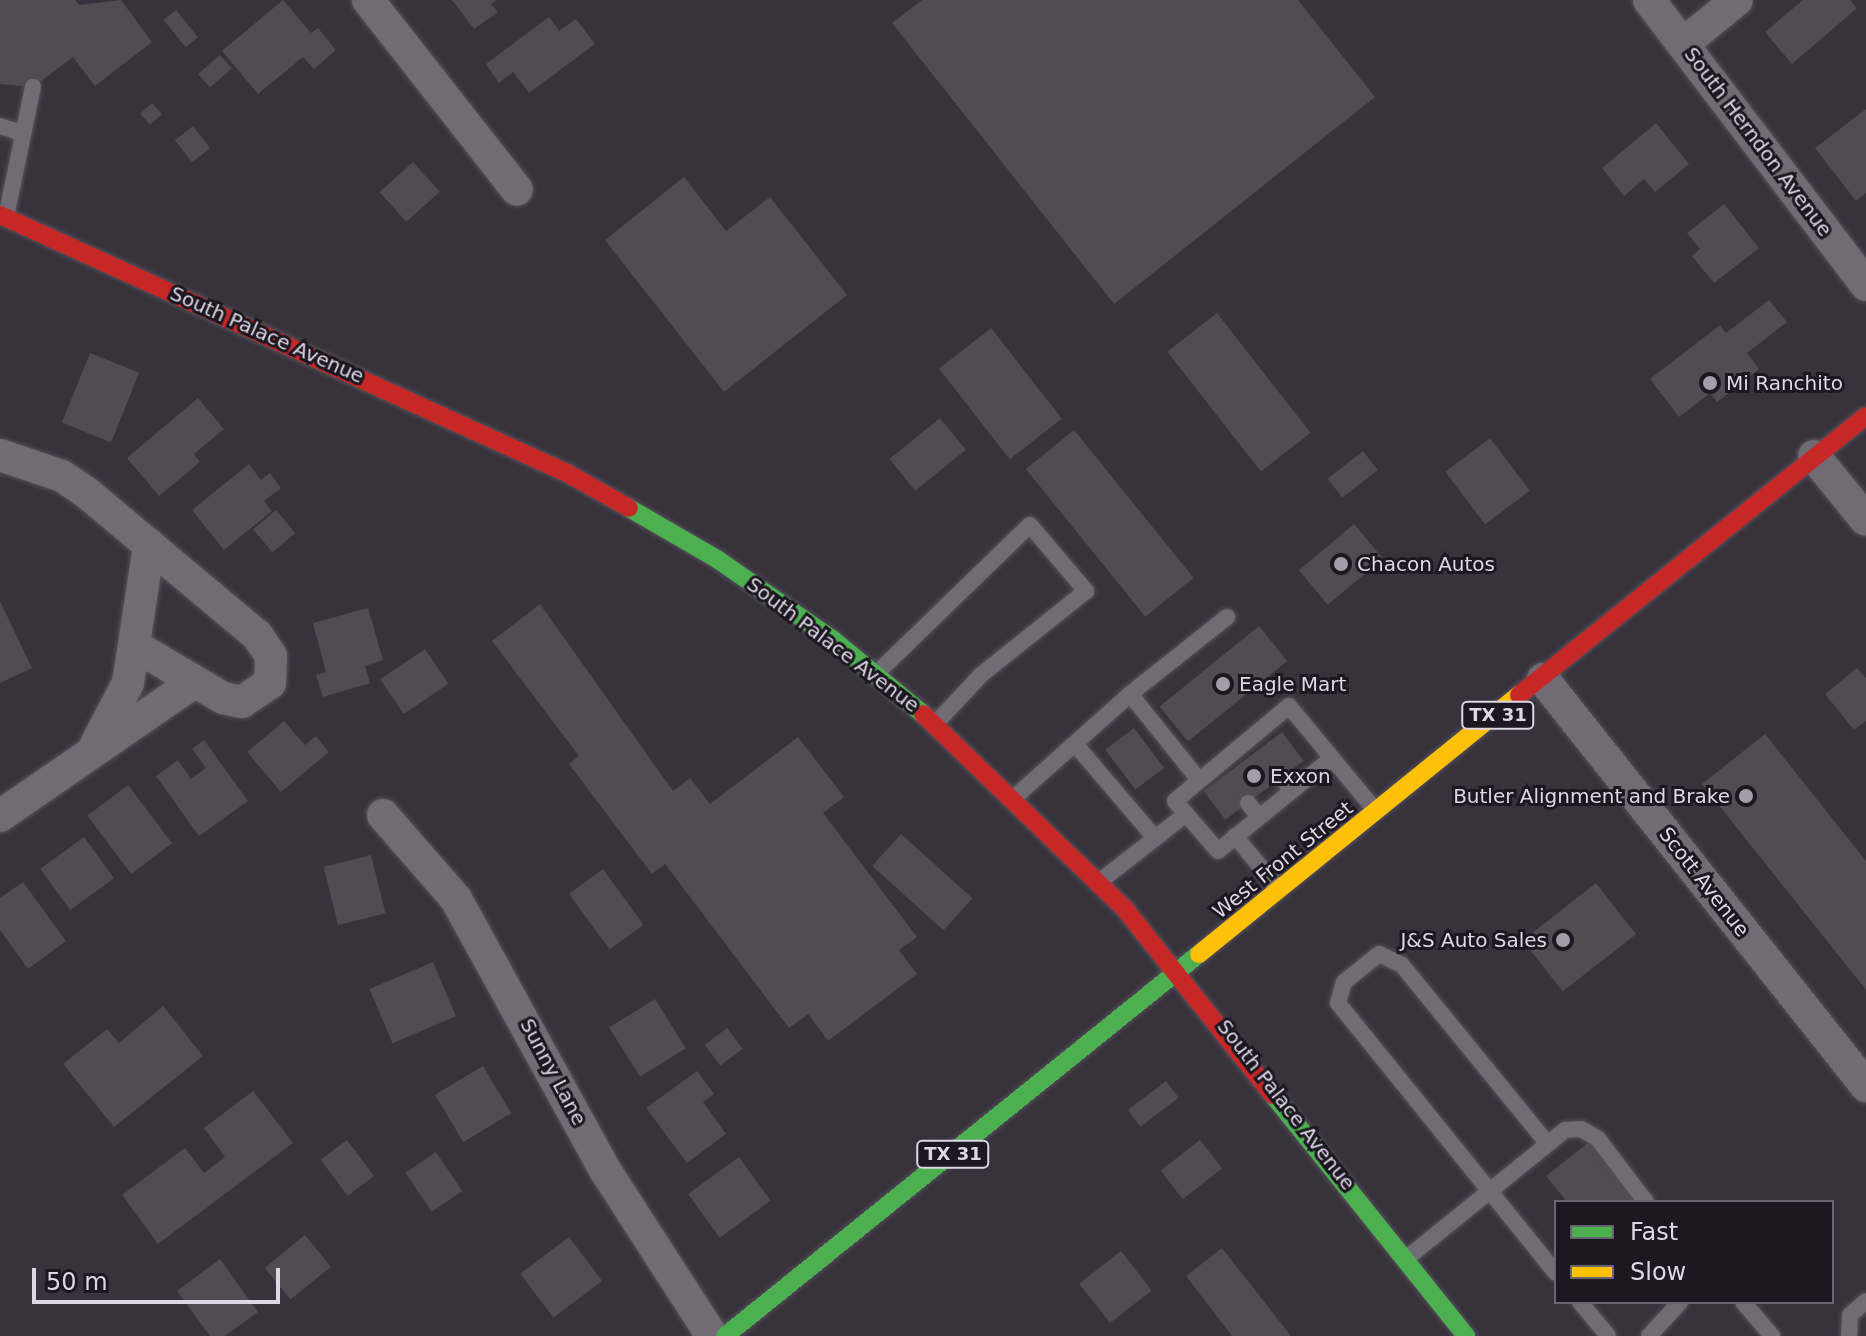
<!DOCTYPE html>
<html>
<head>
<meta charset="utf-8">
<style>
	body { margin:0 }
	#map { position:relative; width:1866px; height:1336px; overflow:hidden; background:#37323c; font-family:"DejaVu Sans",sans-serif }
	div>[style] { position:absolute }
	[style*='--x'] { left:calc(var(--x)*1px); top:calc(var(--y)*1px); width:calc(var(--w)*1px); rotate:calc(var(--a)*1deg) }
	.building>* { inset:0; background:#514b52; transform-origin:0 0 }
	.roads { filter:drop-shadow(0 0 2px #545059) drop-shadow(0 0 2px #545059) }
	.lane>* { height:16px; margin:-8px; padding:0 8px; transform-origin:8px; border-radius:8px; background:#706b74 }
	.street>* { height:32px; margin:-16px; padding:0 16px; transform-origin:16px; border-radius:16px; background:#706b74 }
	.fast>* { height:18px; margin:-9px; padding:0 9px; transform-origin:9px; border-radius:9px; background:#4caf50 }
	.slow>* { height:18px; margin:-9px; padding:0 9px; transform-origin:9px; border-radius:9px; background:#ffc107 }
	.jam>* { height:18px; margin:-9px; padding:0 9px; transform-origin:9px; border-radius:9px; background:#c62828 }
	.dots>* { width:22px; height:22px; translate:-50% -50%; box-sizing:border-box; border:4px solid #1c1821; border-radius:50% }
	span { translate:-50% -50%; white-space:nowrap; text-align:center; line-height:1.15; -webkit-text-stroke:6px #1c1821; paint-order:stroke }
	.shield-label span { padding:2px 6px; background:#1c1821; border:2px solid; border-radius:6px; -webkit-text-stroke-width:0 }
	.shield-label { font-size:18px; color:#ddd7e3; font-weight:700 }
	.street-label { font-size:20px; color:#ddd7e3 }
	.poi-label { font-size:20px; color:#ddd7e3 }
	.left { translate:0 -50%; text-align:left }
	.right { translate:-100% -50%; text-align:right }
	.legend { position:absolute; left:1554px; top:1200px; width:280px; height:104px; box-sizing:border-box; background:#1c1821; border:2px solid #69646f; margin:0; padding:10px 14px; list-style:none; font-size:24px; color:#ddd7e3 }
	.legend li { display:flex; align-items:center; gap:16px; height:40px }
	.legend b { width:40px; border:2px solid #69646f }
	.scale { position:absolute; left:32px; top:1268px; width:248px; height:36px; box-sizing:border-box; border:4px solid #ddd7e3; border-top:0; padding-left:10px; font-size:24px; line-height:28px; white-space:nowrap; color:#ddd7e3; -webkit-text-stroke:6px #1c1821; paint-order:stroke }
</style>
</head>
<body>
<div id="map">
	<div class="building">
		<i style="clip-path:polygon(0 0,75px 0,79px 5px,121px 0,152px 42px,95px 86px,73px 57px,33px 87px,0 84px)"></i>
		<i style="clip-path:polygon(283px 0,311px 33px,318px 28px,336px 50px,314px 69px,303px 57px,258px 94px,222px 51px)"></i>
		<i style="clip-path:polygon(452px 0,497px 0,491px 4px,498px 12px,474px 29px)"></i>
		<i style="clip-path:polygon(922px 0,1298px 0,1375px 97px,1114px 304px,892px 23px)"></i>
		<i style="clip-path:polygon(1803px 0,1850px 0,1857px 8px,1792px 64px,1765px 32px)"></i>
		<i style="left:176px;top:10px;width:35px;height:16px;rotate:51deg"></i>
		<i style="clip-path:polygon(549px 17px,559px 31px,576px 19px,595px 44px,529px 93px,513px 72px,499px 83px,486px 64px)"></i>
		<i style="left:220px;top:55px;width:18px;height:29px;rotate:49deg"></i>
		<i style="left:152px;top:103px;width:15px;height:16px;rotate:48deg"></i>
		<i style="clip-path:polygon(1866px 109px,1866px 193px,1856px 201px,1815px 148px)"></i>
		<i style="clip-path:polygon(1656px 123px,1689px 164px,1655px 192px,1644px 179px,1624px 196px,1602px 168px)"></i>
		<i style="left:193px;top:126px;width:28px;height:23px;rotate:52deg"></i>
		<i style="left:413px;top:162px;width:40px;height:45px;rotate:48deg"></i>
		<i style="clip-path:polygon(684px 177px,726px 231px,770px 197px,847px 295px,724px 392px,605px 240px)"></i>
		<i style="clip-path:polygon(1724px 204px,1759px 248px,1714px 283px,1692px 256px,1700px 249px,1687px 233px)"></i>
		<i style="clip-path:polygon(1769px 300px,1787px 322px,1747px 353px,1759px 369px,1717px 402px,1710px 393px,1679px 417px,1650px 379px,1720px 325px,1726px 333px)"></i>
		<i style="left:1217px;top:313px;width:152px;height:63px;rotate:52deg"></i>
		<i style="left:991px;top:328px;width:115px;height:66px;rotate:52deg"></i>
		<i style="left:90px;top:353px;width:53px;height:75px;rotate:22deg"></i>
		<i style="clip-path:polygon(198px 398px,224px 429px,194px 454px,200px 462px,159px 496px,127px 458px)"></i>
		<i style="left:940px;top:418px;width:41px;height:65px;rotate:51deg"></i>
		<i style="left:1074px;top:430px;width:190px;height:62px;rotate:51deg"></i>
		<i style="left:1490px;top:438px;width:66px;height:56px;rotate:53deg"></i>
		<i style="left:1363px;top:451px;width:24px;height:45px;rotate:52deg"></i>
		<i style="clip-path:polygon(249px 464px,261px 480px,270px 473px,281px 488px,264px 501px,272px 511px,224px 550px,192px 510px)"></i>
		<i style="left:276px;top:510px;width:30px;height:30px;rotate:50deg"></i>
		<i style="left:1354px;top:524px;width:45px;height:72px;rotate:50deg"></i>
		<i style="clip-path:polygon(0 601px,32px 668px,0 683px)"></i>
		<i style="clip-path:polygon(540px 604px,673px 791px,690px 778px,710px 804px,798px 737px,844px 797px,823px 813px,917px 937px,899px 950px,917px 974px,828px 1041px,808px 1014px,789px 1028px,665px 864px,652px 874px,569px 764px,579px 756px,492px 641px)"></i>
		<i style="clip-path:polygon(368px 608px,383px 660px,365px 666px,370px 683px,323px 697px,316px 675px,326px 672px,313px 623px)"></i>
		<i style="left:1259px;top:626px;width:45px;height:128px;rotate:51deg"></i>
		<i style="left:425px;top:649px;width:42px;height:54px;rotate:56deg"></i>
		<i style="clip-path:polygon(1857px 668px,1866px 678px,1866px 721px,1854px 730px,1825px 694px)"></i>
		<i style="clip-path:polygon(284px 721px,305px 745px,316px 736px,329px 752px,281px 792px,247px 752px)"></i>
		<i style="left:1134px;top:728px;width:50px;height:36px;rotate:53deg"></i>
		<i style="left:1282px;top:732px;width:36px;height:98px;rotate:53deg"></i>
		<i style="clip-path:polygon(1765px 734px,1866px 861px,1866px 990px,1702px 784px)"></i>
		<i style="clip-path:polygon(204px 740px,248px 801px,199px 836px,156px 776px,178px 760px,191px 779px,206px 768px,192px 749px)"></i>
		<i style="left:128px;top:785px;width:73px;height:51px;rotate:53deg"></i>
		<i style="left:901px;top:834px;width:96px;height:43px;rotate:42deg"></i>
		<i style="left:84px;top:837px;width:51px;height:54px;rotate:54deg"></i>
		<i style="left:371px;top:855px;width:60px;height:49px;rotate:76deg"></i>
		<i style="left:603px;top:869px;width:69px;height:42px;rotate:54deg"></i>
		<i style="clip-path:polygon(23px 882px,66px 941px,28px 969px,0 930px,0 898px)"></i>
		<i style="left:1596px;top:883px;width:65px;height:93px;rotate:52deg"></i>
		<i style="left:433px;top:962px;width:59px;height:69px;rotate:67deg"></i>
		<i style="left:655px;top:999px;width:58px;height:54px;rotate:58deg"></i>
		<i style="clip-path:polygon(163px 1006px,203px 1056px,114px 1127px,63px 1064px,107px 1029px,119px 1043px)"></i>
		<i style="left:727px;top:1028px;width:26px;height:28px;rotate:53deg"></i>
		<i style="left:483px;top:1066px;width:55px;height:56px;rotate:59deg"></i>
		<i style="clip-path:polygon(697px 1071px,714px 1094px,703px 1102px,726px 1134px,687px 1163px,646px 1108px)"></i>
		<i style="left:1166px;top:1081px;width:21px;height:48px;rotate:53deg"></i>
		<i style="clip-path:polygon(253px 1091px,293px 1143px,158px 1244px,122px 1195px,185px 1148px,204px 1173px,225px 1157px,204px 1128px)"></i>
		<i style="clip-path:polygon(1593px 1139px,1642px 1202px,1567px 1202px,1546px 1176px)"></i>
		<i style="left:347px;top:1140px;width:45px;height:33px;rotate:53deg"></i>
		<i style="left:1200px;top:1140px;width:36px;height:50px;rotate:52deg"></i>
		<i style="left:436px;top:1152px;width:47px;height:37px;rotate:56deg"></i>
		<i style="left:739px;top:1157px;width:54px;height:63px;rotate:54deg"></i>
		<i style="left:305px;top:1235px;width:41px;height:52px;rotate:51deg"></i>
		<i style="left:569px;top:1237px;width:55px;height:61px;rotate:53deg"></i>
		<i style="clip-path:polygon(1222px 1248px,1291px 1336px,1232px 1336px,1186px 1276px)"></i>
		<i style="left:1121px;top:1251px;width:50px;height:53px;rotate:52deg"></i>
		<i style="clip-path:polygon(220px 1259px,258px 1312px,225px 1336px,210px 1336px,177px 1291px)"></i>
	</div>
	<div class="roads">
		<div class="lane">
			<i style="--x:0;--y:126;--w:23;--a:18"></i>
			<i style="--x:6;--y:217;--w:133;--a:-78.3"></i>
			<i style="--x:876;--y:674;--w:214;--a:-44.1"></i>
			<i style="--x:1030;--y:525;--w:87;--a:49.7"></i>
			<i style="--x:1086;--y:591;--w:133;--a:141.4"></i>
			<i style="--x:982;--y:674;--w:67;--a:133.2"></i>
			<i style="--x:1075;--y:744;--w:123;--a:49.6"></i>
			<i style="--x:1332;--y:758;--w:147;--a:140.8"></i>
			<i style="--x:1218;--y:851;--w:66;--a:-130.7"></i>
			<i style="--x:1175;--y:801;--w:148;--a:-39.8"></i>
			<i style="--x:1289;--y:706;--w:136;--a:50.4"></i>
			<i style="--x:1282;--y:777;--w:17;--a:54"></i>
			<i style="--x:1199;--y:780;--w:110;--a:-128.7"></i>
			<i style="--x:1130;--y:694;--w:124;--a:-38.4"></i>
			<i style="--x:1015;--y:797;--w:154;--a:-41.8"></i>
			<i style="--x:1248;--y:803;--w:18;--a:52"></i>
			<i style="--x:1235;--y:836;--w:66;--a:50.5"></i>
			<i style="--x:1099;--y:882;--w:110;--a:-38"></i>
			<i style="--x:1547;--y:1143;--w:230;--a:-129.2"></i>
			<i style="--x:1402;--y:965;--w:25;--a:-154"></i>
			<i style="--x:1379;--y:954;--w:45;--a:141.3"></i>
			<i style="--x:1344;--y:982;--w:22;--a:106"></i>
			<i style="--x:1338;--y:1003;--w:347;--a:51.1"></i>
			<i style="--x:1407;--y:1258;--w:203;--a:-39"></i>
			<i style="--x:1565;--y:1130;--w:16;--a:-4"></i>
			<i style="--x:1581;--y:1129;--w:20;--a:30"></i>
			<i style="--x:1598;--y:1139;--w:79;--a:52.7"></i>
			<i style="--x:1580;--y:1302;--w:44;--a:50.5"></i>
			<i style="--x:1743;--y:1302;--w:45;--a:49.5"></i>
			<i style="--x:1649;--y:1336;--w:46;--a:-47.6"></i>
			<i style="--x:1849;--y:1336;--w:21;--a:-87"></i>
			<i style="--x:1850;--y:1315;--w:21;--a:-41"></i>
		</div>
		<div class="street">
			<i style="--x:368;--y:0;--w:241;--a:51.9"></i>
			<i style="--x:1649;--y:0;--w:358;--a:52.7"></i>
			<i style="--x:1684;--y:43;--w:68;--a:-39.1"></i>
			<i style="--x:0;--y:455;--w:65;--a:18.7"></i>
			<i style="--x:62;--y:476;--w:30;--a:34"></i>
			<i style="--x:87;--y:493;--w:222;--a:39.9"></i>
			<i style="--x:257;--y:635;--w:25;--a:56"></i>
			<i style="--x:271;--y:656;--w:27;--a:92"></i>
			<i style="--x:270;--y:683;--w:34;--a:146"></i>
			<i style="--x:242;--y:702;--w:19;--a:-168"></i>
			<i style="--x:223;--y:698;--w:102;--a:-149.4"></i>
			<i style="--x:1814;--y:456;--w:82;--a:50.9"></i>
			<i style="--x:1543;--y:679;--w:520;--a:51.56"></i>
			<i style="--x:96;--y:744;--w:69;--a:-62.3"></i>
			<i style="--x:128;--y:683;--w:140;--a:-81.3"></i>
			<i style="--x:383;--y:815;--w:111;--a:49"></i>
			<i style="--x:456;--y:899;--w:309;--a:61.2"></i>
			<i style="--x:605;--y:1170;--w:197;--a:57.2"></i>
			<i style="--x:0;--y:816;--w:234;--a:-34.6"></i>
		</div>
		<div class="fast">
			<i style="--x:629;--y:508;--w:102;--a:30.1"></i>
			<i style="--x:717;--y:559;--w:140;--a:34.8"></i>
			<i style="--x:832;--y:639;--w:118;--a:39.5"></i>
			<i style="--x:1273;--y:1095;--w:309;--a:51.3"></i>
			<i style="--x:725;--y:1336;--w:609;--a:-38.87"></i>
		</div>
		<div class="slow">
			<i style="--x:1199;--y:954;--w:412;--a:-39"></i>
		</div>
		<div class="jam">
			<i style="--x:0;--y:215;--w:623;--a:24.47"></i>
			<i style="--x:567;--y:473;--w:71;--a:29.4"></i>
			<i style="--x:1519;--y:695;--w:445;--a:-38.8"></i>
			<i style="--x:923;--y:714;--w:279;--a:44"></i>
			<i style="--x:1124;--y:908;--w:239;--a:51.5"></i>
		</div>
	</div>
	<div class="dots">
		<i style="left:1710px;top:383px;background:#a39da9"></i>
		<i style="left:1341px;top:564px;background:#a39da9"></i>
		<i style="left:1223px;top:684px;background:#a39da9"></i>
		<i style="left:1254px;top:776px;background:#a39da9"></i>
		<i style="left:1746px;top:796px;background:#a39da9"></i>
		<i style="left:1563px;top:940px;background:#a39da9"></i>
	</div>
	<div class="shield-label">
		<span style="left:1498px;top:715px">TX 31</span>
		<span style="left:953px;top:1154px">TX 31</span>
	</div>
	<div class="street-label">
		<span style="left:1758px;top:142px;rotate:53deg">South Herndon Avenue</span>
		<span style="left:267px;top:335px;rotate:24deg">South Palace Avenue</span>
		<span style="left:833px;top:645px;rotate:37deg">South Palace Avenue</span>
		<span style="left:1283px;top:860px;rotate:-39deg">West Front Street</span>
		<span style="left:1704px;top:882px;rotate:52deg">Scott Avenue</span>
		<span style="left:553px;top:1072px;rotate:62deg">Sunny Lane</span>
		<span style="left:1286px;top:1105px;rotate:52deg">South Palace Avenue</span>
	</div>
	<div class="poi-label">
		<span class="left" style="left:1726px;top:383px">Mi Ranchito</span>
		<span class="left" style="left:1357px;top:564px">Chacon Autos</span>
		<span class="left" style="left:1239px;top:684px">Eagle Mart</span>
		<span class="left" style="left:1270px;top:776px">Exxon</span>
		<span class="right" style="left:1730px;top:796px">Butler Alignment and Brake</span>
		<span class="right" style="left:1547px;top:940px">J&amp;S Auto Sales</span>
	</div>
	<ul class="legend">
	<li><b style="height:10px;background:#4caf50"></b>Fast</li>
	<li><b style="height:10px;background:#ffc107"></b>Slow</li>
	</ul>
	<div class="scale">50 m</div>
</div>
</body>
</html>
